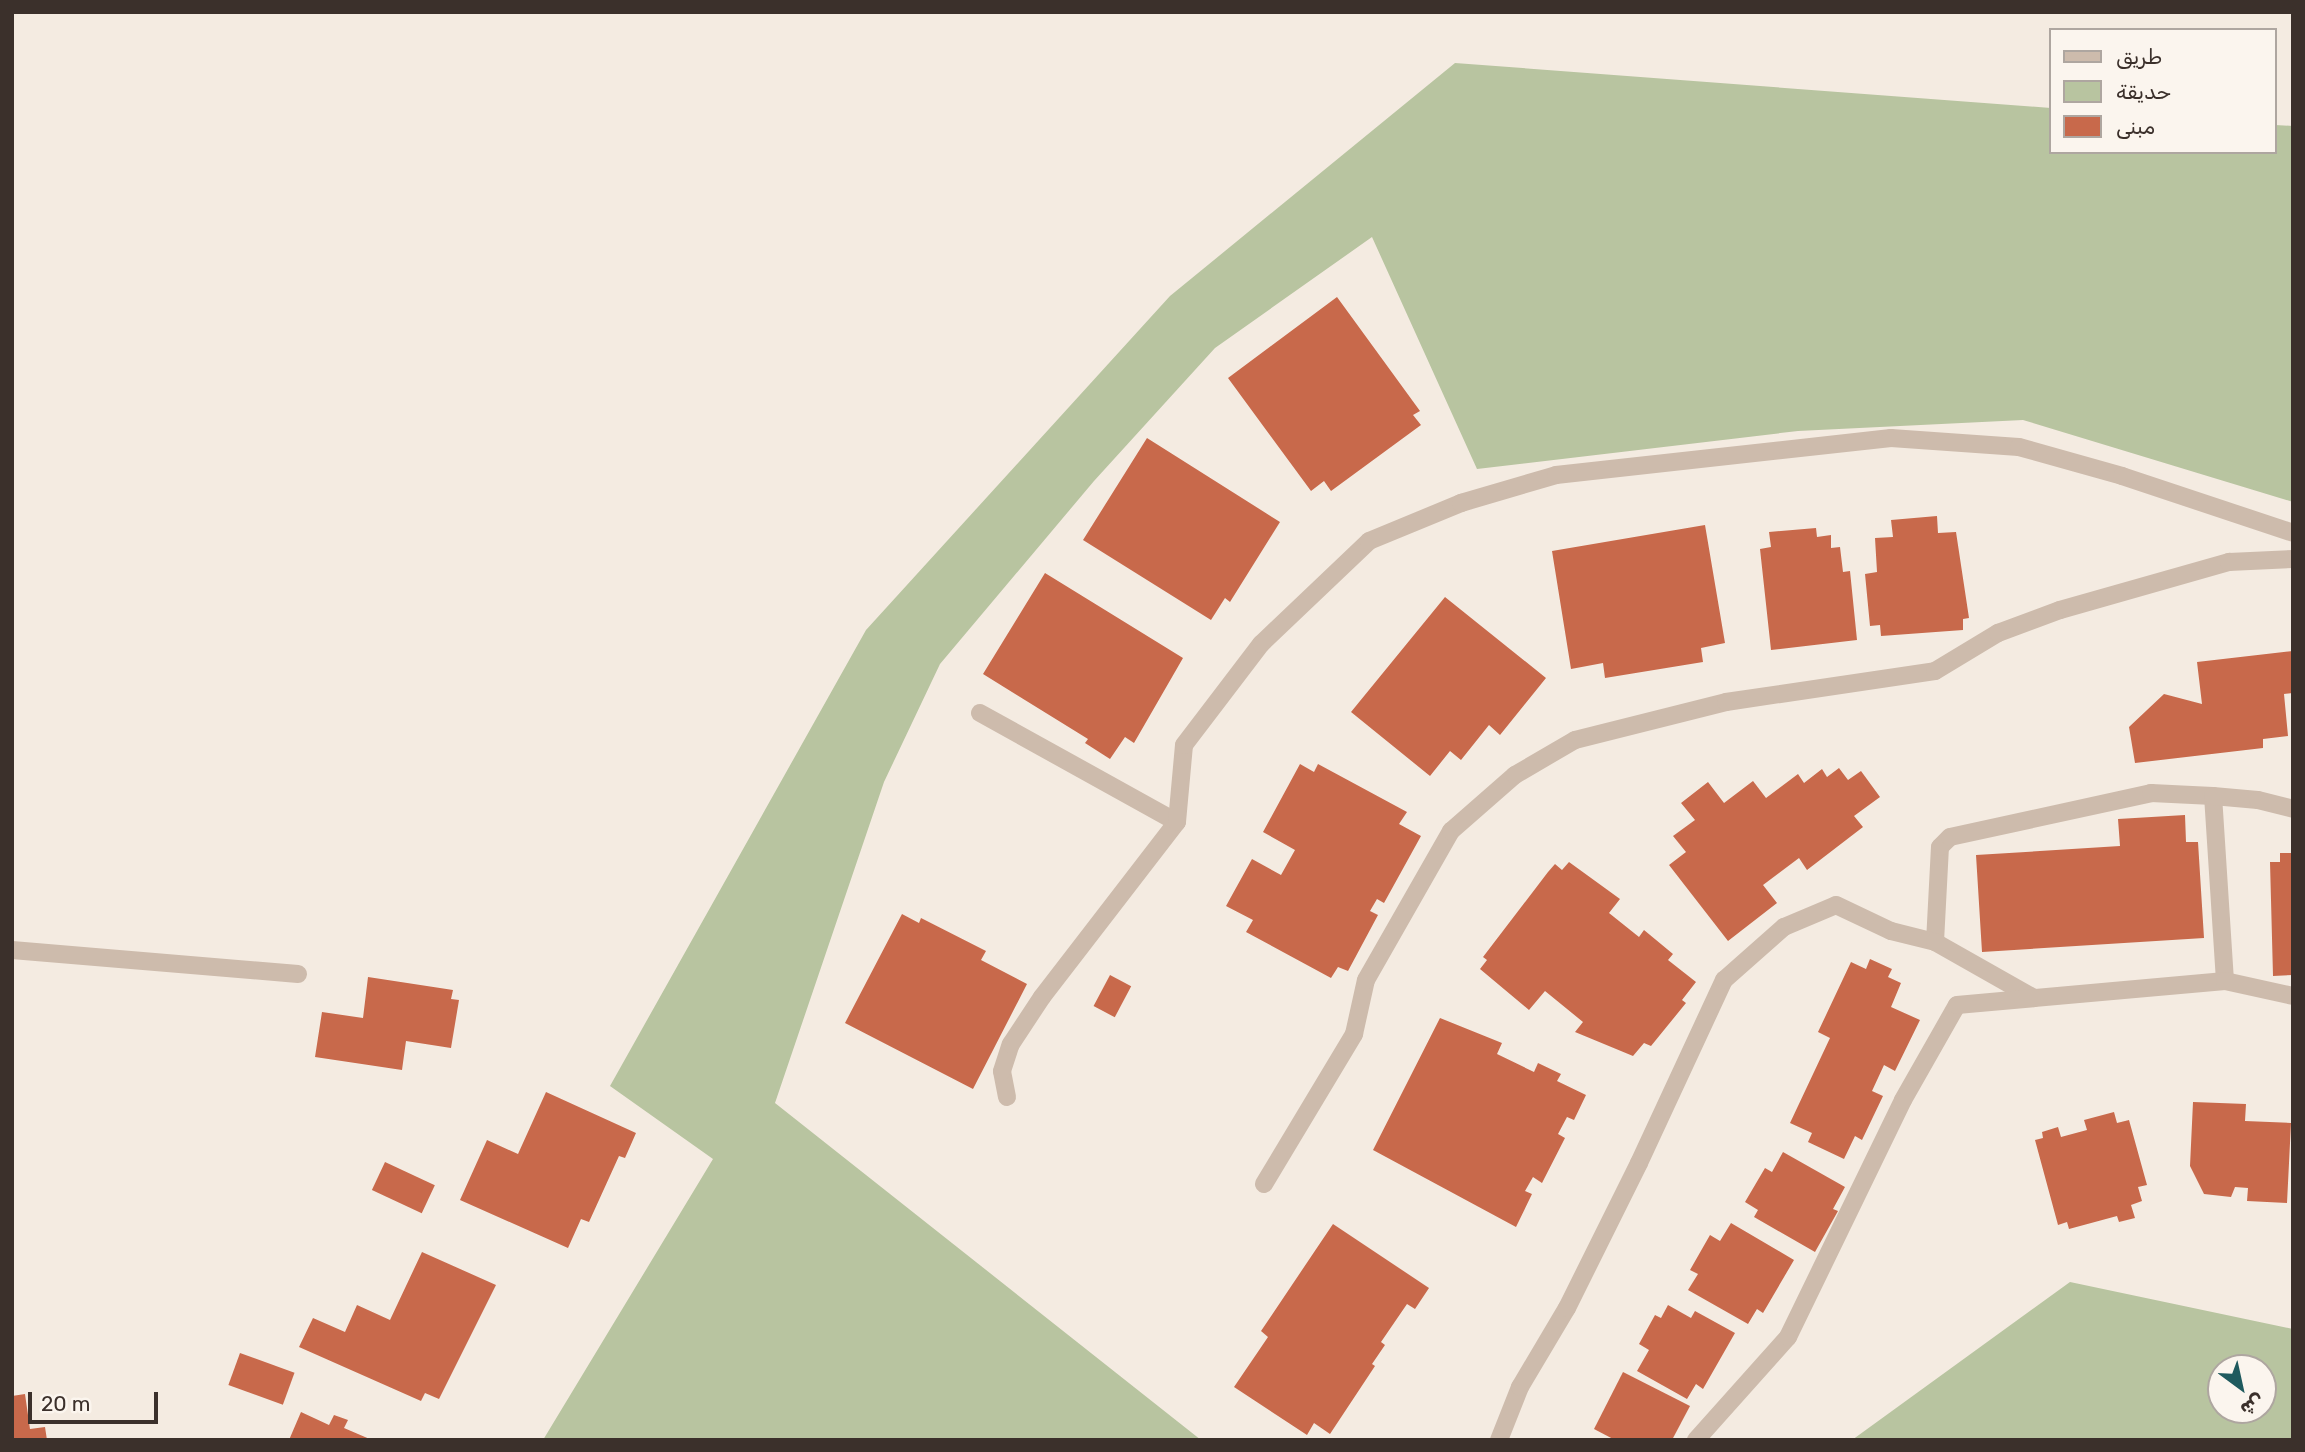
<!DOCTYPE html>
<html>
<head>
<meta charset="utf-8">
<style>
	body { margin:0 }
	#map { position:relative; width:2305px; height:1452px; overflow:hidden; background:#f4ebe1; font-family:Rubik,Cairo,sans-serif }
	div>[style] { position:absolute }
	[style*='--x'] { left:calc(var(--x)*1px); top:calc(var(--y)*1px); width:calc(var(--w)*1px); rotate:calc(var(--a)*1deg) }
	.green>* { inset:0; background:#b8c4a0 }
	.building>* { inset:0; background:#c8694b; transform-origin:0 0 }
	.lane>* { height:18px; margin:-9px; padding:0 9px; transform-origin:9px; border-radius:9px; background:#cdbbac }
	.street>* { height:18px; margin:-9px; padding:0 9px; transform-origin:9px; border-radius:9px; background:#cdbbac }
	span { translate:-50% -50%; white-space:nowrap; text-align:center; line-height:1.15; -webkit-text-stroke:7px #fbf5ee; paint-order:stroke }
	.frame { position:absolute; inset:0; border:14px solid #3b302b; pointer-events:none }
	.legend { position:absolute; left:2049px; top:28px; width:228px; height:126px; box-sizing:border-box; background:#fbf5ee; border:2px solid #aea6a0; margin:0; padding:9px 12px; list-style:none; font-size:21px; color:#3b302b }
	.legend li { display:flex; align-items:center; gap:14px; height:35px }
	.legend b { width:35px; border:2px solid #aea6a0 }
	.north { position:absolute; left:2207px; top:1354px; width:70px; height:70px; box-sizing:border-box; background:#fbf5ee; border:2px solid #aea6a0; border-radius:50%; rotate:147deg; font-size:19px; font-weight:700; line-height:28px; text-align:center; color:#3b302b }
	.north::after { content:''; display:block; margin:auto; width:24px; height:32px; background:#1f5a5e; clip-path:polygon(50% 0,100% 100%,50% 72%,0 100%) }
	.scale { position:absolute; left:28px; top:1392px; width:130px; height:32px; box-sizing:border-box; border:4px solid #3b302b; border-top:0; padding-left:9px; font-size:21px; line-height:24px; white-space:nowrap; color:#3b302b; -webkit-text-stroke:5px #fbf5ee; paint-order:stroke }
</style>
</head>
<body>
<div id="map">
	<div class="green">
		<i style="clip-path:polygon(1455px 63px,2051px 108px,2051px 152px,2275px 152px,2275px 125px,2293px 126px,2293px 502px,2023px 420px,1798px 431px,1477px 469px,1372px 237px,1215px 348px,1094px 481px,940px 664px,884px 782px,775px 1103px,1201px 1440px,543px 1440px,713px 1159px,610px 1086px,866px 630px,1170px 296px)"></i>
		<i style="clip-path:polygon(evenodd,2070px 1282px,2293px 1329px,2293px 1440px,1852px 1440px,2070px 1282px,2221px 1368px,2263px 1368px,2263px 1410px,2221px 1410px,2221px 1368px)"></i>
	</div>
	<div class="building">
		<i style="clip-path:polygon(1337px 297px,1420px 411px,1413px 415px,1421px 425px,1331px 491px,1324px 481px,1311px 491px,1228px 378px)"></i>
		<i style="clip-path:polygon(1147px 438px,1280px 522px,1230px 602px,1225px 598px,1211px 620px,1083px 540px)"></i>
		<i style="clip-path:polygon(1937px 516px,1938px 533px,1956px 532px,1969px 618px,1963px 619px,1963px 630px,1881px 636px,1880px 625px,1870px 626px,1865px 574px,1877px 572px,1875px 538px,1893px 537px,1891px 520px)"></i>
		<i style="clip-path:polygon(1705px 525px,1725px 643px,1701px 648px,1703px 662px,1605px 678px,1603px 663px,1571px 669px,1552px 551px)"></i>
		<i style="clip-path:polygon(1816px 528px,1817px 537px,1831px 535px,1831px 548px,1840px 547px,1843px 572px,1850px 571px,1857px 640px,1771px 650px,1760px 549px,1771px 547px,1769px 532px)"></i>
		<i style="clip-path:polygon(1045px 573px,1183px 658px,1134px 743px,1125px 737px,1110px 759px,1085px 743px,1088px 739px,983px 674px)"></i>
		<i style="clip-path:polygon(1445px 597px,1546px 678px,1500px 735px,1489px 725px,1461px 760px,1450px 751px,1430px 776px,1351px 712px)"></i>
		<i style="clip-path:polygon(2293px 651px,2293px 693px,2284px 694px,2288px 736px,2263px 739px,2263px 748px,2135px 763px,2129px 727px,2164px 694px,2202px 704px,2197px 662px)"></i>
		<i style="clip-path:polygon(1300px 764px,1314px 772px,1318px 764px,1407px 812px,1399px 824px,1421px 836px,1384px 903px,1377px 899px,1370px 911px,1378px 915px,1348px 971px,1338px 967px,1331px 978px,1246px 932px,1253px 920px,1226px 906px,1252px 859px,1281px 875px,1295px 850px,1263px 832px)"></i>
		<i style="clip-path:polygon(1839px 768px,1848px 780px,1861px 771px,1880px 797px,1854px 816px,1863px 827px,1807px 870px,1799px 858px,1763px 885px,1777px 903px,1728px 941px,1669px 865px,1686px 852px,1673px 836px,1695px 820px,1681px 803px,1708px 782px,1724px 803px,1753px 781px,1766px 798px,1798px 774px,1804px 783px,1822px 769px,1827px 777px)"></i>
		<i style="clip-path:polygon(2185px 815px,2186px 842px,2198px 842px,2204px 938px,1982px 952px,1976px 855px,2120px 846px,2118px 819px)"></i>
		<i style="clip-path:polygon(2280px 853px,2293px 853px,2293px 975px,2273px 976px,2270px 862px,2280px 862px)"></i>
		<i style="clip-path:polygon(1569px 862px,1620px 899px,1609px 913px,1639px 937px,1644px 930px,1673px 954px,1668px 960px,1696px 982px,1682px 1000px,1686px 1003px,1651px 1046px,1644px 1043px,1633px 1056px,1575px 1032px,1583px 1022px,1545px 991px,1529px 1010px,1480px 969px,1487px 960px,1483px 957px,1548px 872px,1555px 864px,1562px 870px)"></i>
		<i style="clip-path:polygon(902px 914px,919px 923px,921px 918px,986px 951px,981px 960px,1027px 984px,973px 1089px,845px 1023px)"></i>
		<i style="clip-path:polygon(1870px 959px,1892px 969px,1888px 977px,1901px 983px,1891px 1007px,1920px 1020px,1895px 1071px,1884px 1065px,1872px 1091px,1883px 1096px,1862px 1140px,1855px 1136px,1844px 1159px,1808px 1142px,1812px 1133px,1790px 1123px,1830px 1038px,1818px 1032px,1851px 962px,1866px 969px)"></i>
		<i style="left:1110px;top:975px;width:24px;height:35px;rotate:28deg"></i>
		<i style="clip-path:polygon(368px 977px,453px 990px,451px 999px,459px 1000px,451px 1048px,406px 1041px,402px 1070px,315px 1057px,322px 1012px,363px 1018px)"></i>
		<i style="clip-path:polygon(1440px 1018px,1502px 1043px,1497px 1054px,1534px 1072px,1538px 1063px,1561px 1074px,1557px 1081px,1586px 1095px,1574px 1120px,1567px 1117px,1558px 1134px,1565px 1138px,1542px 1183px,1533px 1177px,1525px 1191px,1532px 1194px,1516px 1227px,1373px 1150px)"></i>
		<i style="clip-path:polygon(546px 1092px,636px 1133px,625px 1158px,619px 1156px,589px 1222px,581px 1219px,568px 1248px,460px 1200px,487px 1140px,518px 1154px)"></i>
		<i style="clip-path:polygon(2193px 1102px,2246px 1104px,2245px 1121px,2291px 1123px,2287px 1203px,2247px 1201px,2248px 1188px,2235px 1187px,2231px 1197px,2204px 1194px,2190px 1166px)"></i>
		<i style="clip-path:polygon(2114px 1112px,2117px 1123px,2129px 1120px,2147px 1185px,2138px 1187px,2142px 1201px,2131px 1205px,2135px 1218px,2119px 1222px,2117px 1216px,2069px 1229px,2067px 1222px,2058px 1225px,2035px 1140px,2043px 1138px,2042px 1132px,2058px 1127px,2061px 1137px,2087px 1130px,2084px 1120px)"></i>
		<i style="clip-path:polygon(1783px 1152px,1845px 1187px,1833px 1209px,1838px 1211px,1815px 1252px,1754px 1217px,1758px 1210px,1745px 1202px,1765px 1168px,1772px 1172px)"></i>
		<i style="left:385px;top:1162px;width:55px;height:31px;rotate:25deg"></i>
		<i style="clip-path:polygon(1731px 1223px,1794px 1260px,1763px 1313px,1757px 1309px,1748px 1324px,1688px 1290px,1698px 1274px,1690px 1270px,1710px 1235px,1720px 1241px)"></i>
		<i style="clip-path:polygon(1333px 1224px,1429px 1288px,1415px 1309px,1407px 1304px,1381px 1342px,1385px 1345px,1372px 1364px,1375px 1366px,1330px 1434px,1314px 1423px,1307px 1435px,1234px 1387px,1268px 1337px,1261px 1331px)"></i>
		<i style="clip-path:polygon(422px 1252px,496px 1285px,439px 1399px,425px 1393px,421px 1401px,299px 1347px,313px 1318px,345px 1332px,357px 1305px,390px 1320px)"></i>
		<i style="clip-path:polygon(1668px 1305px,1691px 1318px,1695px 1311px,1735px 1333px,1703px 1389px,1696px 1384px,1687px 1399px,1637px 1371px,1649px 1350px,1639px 1344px,1655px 1315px,1661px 1318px)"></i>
		<i style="left:240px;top:1353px;width:58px;height:34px;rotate:20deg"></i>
		<i style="clip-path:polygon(1623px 1372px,1690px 1406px,1672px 1440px,1615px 1440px,1594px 1429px)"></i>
		<i style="clip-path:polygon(25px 1394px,30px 1429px,45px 1427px,47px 1440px,12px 1440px,12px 1396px)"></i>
		<i style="clip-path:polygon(301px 1412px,329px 1425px,334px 1415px,348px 1420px,344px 1428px,372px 1440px,289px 1440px)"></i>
	</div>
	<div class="lane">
		<i style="--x:1935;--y:942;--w:95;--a:-87"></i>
		<i style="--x:1940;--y:847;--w:14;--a:-45"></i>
		<i style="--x:1950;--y:837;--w:206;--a:-12.3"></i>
		<i style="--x:2151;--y:793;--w:62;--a:2.8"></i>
		<i style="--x:2225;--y:981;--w:185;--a:-93.7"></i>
		<i style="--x:2213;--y:796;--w:45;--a:5.1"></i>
		<i style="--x:2258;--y:800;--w:36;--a:14"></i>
	</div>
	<div class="street">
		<i style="--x:980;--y:713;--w:225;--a:29"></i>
		<i style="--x:12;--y:950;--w:287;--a:4.8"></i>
		<i style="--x:1007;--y:1097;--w:26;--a:-101"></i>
		<i style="--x:1002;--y:1071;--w:28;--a:-72"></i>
		<i style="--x:1011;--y:1044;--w:56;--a:-56.6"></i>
		<i style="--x:1042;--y:997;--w:221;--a:-52.4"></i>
		<i style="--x:1177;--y:822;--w:77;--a:-84.8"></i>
		<i style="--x:1184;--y:745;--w:127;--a:-52.7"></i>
		<i style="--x:1261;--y:644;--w:149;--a:-43.6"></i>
		<i style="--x:1369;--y:541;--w:100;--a:-22.4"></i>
		<i style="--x:1461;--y:503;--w:99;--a:-16.4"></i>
		<i style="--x:1556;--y:475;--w:337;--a:-6.3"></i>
		<i style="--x:1891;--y:438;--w:128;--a:4"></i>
		<i style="--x:2019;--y:447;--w:107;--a:15.7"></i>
		<i style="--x:2122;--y:476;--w:180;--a:18.4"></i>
		<i style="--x:1264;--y:1184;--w:175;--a:-59"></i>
		<i style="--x:1354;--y:1034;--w:55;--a:-77.5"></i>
		<i style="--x:1366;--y:980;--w:172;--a:-60.3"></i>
		<i style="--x:1451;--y:831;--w:85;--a:-41.2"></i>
		<i style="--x:1515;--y:775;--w:69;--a:-30.3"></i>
		<i style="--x:1575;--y:740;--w:156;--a:-14.1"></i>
		<i style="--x:1726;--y:702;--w:211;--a:-8.4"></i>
		<i style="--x:1935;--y:671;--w:74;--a:-31.1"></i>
		<i style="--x:1998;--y:633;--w:66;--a:-20.4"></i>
		<i style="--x:2060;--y:610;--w:176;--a:-15.9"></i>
		<i style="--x:2229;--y:562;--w:64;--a:-2.7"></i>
		<i style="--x:1499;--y:1440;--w:57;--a:-68.4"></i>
		<i style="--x:1520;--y:1387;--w:92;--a:-59.3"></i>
		<i style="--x:1567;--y:1308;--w:162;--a:-63.6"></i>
		<i style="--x:1639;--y:1163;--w:202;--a:-65.1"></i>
		<i style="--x:1724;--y:980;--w:80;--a:-41.5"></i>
		<i style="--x:1784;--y:927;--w:56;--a:-22.9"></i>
		<i style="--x:1836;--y:905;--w:61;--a:25.3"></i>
		<i style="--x:1891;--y:931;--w:45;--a:14"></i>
		<i style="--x:1935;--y:942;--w:114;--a:29.5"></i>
		<i style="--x:1696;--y:1440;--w:138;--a:-48.2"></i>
		<i style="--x:1788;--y:1337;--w:263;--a:-64.1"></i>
		<i style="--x:1903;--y:1100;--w:109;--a:-60.4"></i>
		<i style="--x:1957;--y:1005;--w:269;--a:-5.1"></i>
		<i style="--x:2225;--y:981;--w:70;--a:12.4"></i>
	</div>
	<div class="frame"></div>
	<ul class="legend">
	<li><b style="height:9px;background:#cdbbac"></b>طريق</li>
	<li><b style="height:19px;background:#b8c4a0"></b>حديقة</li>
	<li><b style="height:19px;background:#c8694b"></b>مبنى</li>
	</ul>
	<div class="north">ش</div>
	<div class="scale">20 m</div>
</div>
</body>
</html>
